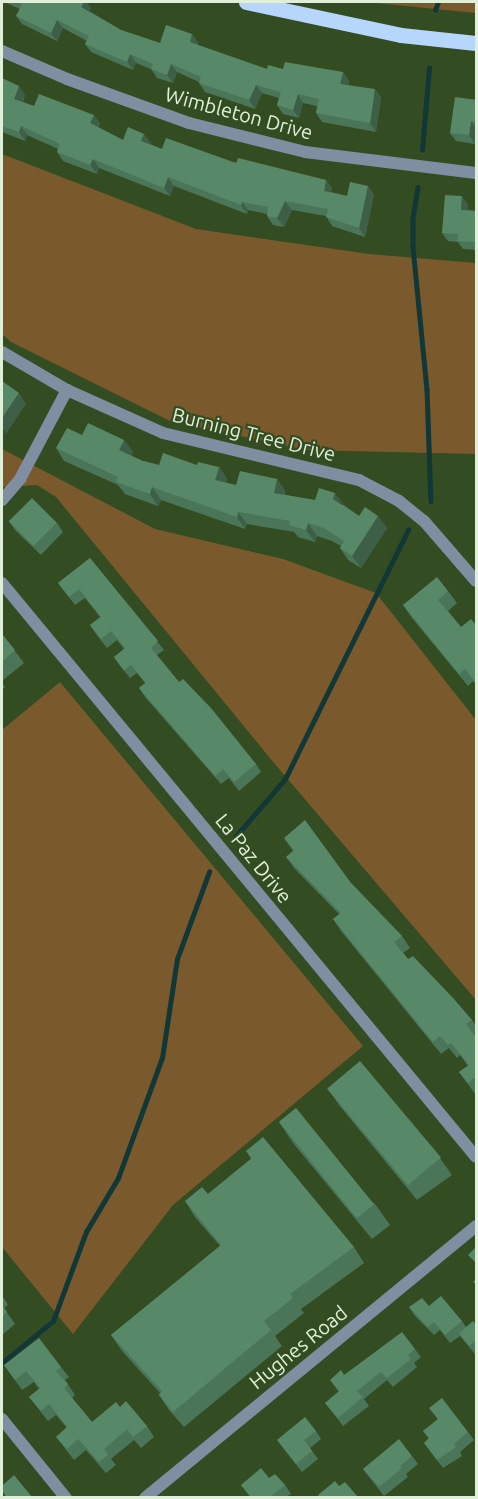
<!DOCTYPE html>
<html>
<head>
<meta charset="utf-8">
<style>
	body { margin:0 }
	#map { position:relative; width:478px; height:1499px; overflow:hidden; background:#334c22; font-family:Ubuntu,sans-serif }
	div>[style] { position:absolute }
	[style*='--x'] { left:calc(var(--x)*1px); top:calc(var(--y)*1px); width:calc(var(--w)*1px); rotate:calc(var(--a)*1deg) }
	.green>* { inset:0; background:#7a5a2c }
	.stream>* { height:4.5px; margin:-2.25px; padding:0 2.25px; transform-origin:2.25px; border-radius:2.25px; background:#123737 }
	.street>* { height:12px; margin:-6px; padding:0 6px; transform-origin:6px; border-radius:6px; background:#7f8ea0 }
	.primary>* { height:15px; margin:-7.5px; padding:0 7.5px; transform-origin:7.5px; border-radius:7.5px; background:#b7d6fc }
	.wall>* { inset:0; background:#4b7559 }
	.shaded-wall>* { inset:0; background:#3d5f48 }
	.building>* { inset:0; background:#578867; transform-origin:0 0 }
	span { translate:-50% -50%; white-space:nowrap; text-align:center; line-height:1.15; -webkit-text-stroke:4.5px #334c22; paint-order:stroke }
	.street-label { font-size:20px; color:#e0f0d8 }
	.frame { position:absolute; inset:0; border:3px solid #e0f0d8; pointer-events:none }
</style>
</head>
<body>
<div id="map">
	<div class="green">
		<i style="clip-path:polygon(370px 2px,476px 2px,476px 13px,376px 3px)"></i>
		<i style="clip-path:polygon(2px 154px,196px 229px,369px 254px,476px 263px,476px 454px,307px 450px,170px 421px,11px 342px,2px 334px)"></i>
		<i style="clip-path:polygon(2px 449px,155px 529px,283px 559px,376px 593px,476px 720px,476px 1000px,274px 763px,56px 497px,37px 485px,2px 487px)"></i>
		<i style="clip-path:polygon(60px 682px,363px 1046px,173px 1205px,73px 1334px,2px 1247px,2px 730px)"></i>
	</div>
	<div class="stream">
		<i style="--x:435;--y:10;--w:9;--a:-69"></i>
		<i style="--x:422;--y:150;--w:82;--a:-85.1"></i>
		<i style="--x:418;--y:187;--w:33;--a:99"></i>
		<i style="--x:413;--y:220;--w:27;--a:90"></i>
		<i style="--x:413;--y:247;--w:143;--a:84.4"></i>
		<i style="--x:427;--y:389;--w:112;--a:88"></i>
		<i style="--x:236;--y:836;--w:75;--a:-49.3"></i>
		<i style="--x:285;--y:779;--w:278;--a:-63.7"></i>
		<i style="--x:2;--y:1363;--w:66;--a:-39.5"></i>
		<i style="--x:53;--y:1321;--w:95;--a:-69.7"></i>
		<i style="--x:86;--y:1232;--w:63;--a:-59.3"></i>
		<i style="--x:118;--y:1178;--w:128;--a:-69.9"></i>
		<i style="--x:162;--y:1058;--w:100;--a:-81.4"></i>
		<i style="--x:177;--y:959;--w:93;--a:-69.8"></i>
	</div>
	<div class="street">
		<i style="--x:2;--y:51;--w:71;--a:23.3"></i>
		<i style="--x:67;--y:79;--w:130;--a:19.8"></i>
		<i style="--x:189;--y:123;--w:120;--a:14"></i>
		<i style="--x:305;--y:152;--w:172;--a:7"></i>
		<i style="--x:2;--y:352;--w:75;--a:30.3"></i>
		<i style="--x:67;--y:390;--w:105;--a:24.1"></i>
		<i style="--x:163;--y:433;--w:202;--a:13.5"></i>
		<i style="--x:359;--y:480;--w:45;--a:27.7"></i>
		<i style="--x:399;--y:501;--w:32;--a:39"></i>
		<i style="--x:424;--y:521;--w:79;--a:49.1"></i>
		<i style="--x:2;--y:500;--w:28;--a:-49"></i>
		<i style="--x:20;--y:479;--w:101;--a:-62.2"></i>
		<i style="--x:2;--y:583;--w:744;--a:50.45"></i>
		<i style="--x:2;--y:1419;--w:102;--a:51"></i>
		<i style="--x:145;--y:1498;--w:428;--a:-39.4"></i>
	</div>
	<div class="primary">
		<i style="--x:246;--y:2;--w:158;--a:12"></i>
		<i style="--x:401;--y:35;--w:75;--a:6.1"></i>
	</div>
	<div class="wall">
		<i style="clip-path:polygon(4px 2px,86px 2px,91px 8px,89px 11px,121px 30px,160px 43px,192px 34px,198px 43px,197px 45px,267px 69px,283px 69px,343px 72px,349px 81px,348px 85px,381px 97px,376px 132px,322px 122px,316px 113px,317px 106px,303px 103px,299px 118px,283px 114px,277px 105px,279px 98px,262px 93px,255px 109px,205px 92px,199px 83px,199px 82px,177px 72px,173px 83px,157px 78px,151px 69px,136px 63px,133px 70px,91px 52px,85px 44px,87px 41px,63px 28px,57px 41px,22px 24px,16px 16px,20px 9px)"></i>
		<i style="clip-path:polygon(2px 78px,25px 95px,23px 102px,34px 106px,94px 115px,100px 124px,98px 127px,123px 140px,151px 143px,150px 144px,162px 149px,326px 180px,332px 188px,331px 192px,347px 196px,374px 194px,365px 237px,332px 226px,326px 216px,292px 210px,284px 227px,273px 225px,267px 216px,267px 214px,248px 210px,247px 214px,174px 186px,170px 196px,99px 168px,97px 174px,63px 161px,57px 152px,58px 149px,27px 135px,25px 141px,2px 132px)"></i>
		<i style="clip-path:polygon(477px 100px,477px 131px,475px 144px,456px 141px,450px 133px)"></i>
		<i style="clip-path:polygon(468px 205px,467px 210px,477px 211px,477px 250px,463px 249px,458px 242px,448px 241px,442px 233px)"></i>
		<i style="clip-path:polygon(82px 435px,124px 440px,133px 452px,131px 456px,143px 461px,159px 465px,197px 465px,219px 467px,227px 479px,226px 483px,236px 485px,277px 479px,285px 491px,285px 495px,344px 505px,359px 516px,387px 528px,361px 568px,348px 560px,340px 548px,341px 546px,332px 541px,317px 536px,315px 542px,298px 537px,294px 532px,247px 524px,245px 529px,161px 500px,158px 506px,125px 494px,118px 485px,64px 461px,56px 448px)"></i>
		<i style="clip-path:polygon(9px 521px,57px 523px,63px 532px,41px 555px,15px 530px)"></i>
		<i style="clip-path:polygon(90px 558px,164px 650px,157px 655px,179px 682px,256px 764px,261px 772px,239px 791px,229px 778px,221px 784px,145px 697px,139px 688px,145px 683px,137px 673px,130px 678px,120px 666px,114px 657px,124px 649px,117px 640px,107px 648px,96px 634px,90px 625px,100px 617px,85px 598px,75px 605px,58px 583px)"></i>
		<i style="clip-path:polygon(448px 591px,457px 603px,448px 611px,461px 627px,477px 626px,477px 685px,473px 681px,468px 686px,412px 618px,403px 605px)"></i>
		<i style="clip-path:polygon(2px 634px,24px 663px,2px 681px)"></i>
		<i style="clip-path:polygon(2px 682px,5px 687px,2px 690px)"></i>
		<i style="clip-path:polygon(284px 838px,351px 883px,402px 936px,410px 948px,403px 953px,408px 959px,472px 1020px,477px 1027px,477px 1035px,474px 1037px,477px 1039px,476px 1095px,459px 1072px,468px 1066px,460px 1055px,457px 1058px,449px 1048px,441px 1054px,341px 931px,333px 919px,339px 914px,295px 869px,286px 857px,293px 851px)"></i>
		<i style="clip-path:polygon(328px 1089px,440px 1158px,452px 1175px,417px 1200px,339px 1105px)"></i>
		<i style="clip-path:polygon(279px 1122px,375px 1204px,390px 1225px,372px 1239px,293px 1143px)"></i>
		<i style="clip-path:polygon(246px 1151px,354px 1247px,364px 1263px,301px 1309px,304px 1313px,275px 1336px,282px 1346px,184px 1427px,169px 1410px,159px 1395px,160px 1393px,122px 1351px,111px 1335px,220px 1246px,195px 1217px,185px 1201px,208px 1194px,251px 1159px)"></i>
		<i style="clip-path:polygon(2px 1295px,8px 1305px,4px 1308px,15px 1324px,2px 1335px)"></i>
		<i style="clip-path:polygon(429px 1306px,462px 1321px,466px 1327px,477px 1326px,477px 1353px,475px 1354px,460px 1336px,450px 1343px,440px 1330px,434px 1335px,415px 1316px,409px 1307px)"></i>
		<i style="clip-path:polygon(415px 1349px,421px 1357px,414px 1363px,417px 1367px,393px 1387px,387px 1380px,364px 1399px,369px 1406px,343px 1426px,325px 1403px,339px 1392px,330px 1380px)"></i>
		<i style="clip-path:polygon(4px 1365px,61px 1367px,69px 1377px,65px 1380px,75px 1395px,72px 1398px,92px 1422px,120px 1407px,147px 1426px,154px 1437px,141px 1448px,134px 1440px,111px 1459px,116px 1465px,106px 1473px,86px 1450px,74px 1460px,56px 1437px,67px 1428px,56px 1415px,48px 1421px,29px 1397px,39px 1389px,34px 1382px,22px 1390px)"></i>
		<i style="clip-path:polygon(429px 1408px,468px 1432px,474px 1440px,460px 1452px,462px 1456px,443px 1468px,424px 1443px,429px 1439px,423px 1431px,438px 1419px)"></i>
		<i style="clip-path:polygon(316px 1431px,321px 1439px,310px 1448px,318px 1459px,302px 1472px,277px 1440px)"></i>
		<i style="clip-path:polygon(412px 1456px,418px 1464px,406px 1474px,408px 1477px,384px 1496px,363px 1469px)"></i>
		<i style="clip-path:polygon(269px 1478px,285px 1485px,291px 1494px,286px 1497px,250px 1497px,241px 1485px)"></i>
	</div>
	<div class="shaded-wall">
		<i style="clip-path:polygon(84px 2px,86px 2px,91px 8px,87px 15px,81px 7px)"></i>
		<i style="clip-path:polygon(57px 20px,63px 28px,57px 41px,51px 33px)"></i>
		<i style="clip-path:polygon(192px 34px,198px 43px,195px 51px,190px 42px)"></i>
		<i style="clip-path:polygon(130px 54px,136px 63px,133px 70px,127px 62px)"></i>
		<i style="clip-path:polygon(171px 64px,177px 72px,173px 83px,167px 75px)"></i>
		<i style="clip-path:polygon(343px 72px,349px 81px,346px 92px,340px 84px)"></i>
		<i style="clip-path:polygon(256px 85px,262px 93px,255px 109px,249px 100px)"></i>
		<i style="clip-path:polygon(19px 86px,25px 95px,20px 107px,14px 99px)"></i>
		<i style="clip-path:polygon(375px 89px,381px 97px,376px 132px,370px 123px)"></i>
		<i style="clip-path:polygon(298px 94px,303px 103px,299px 118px,293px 110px)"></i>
		<i style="clip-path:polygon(94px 115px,100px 124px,97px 132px,90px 123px)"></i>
		<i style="clip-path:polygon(471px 121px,477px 129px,475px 144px,469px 135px)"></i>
		<i style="clip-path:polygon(21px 126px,27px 135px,25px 141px,19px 132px)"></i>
		<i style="clip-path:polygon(144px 134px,151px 143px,147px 150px,141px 141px)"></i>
		<i style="clip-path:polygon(93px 159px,99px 168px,97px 174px,90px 165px)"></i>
		<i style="clip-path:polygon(168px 177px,174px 186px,170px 196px,164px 188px)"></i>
		<i style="clip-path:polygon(326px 180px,332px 188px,330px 200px,324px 191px)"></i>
		<i style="clip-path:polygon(368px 186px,374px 194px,365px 237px,359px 228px)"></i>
		<i style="clip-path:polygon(462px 196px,468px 205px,467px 218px,461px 210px)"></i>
		<i style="clip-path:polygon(285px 201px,292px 210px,284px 227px,277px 218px)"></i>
		<i style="clip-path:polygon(242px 202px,248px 210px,247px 214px,241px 205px)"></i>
		<i style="clip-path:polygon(19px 393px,26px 404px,6px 434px,2px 427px,2px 418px)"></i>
		<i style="clip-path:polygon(124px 440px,133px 452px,128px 463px,119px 450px)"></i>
		<i style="clip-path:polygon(219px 467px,227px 479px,224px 492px,215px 480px)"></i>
		<i style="clip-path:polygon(277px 479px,285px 491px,283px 505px,274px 493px)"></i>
		<i style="clip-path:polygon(152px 487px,161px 500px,158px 506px,150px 494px)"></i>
		<i style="clip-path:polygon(335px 493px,344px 505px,333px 499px)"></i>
		<i style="clip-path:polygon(238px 512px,247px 524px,245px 529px,237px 517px)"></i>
		<i style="clip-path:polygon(378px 516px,387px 528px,361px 568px,352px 556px)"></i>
		<i style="clip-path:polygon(308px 523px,317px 536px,315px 542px,306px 530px)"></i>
	</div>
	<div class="building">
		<i style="clip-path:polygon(16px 2px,84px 2px,81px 7px,121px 30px,160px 43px,166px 25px,192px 34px,190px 42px,267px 69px,268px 65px,283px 69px,285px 62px,343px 72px,340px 84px,375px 89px,370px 123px,316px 113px,319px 99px,298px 94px,293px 110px,277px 105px,281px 92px,256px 85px,249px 100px,199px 83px,201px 77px,171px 64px,167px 75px,151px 69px,153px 64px,130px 54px,127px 62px,85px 44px,89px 36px,57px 20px,51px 33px,16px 16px,22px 4px)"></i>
		<i style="clip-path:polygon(2px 78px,19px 86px,14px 99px,34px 106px,39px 94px,94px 115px,90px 123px,123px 140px,128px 127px,144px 134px,141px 141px,162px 149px,166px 138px,236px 163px,238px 158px,326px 180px,324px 191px,347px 196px,350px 182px,368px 186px,359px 228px,326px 217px,328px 209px,285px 201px,277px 218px,267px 216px,268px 207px,242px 202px,241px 205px,168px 177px,164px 188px,93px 159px,90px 165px,57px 152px,60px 144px,21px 126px,19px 132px,2px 126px)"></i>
		<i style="clip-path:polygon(455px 97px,477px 100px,477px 122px,471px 121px,469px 135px,450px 133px)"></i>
		<i style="clip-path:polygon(445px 195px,462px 196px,461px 210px,477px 211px,477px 237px,475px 237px,475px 242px,457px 241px,458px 234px,442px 233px)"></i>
		<i style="clip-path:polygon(2px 381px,19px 393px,2px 418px)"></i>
		<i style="clip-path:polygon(88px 423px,124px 440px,119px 450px,143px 461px,159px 465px,163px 453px,197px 465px,198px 462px,219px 467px,215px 480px,236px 485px,240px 471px,277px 479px,274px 493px,315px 500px,319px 488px,335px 493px,333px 499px,359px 516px,365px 507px,378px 516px,352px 556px,340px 548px,344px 541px,324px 528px,308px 523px,306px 530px,289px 525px,290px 521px,238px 512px,237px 517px,152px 487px,150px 494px,116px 482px,118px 477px,56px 448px,67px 428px,82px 435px)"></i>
		<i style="left:32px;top:498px;width:35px;height:33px;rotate:45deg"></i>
		<i style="clip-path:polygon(90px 558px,158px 641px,151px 648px,179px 682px,183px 679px,211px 708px,256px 764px,234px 782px,223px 769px,215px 776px,139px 688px,146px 683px,131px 665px,124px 670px,114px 657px,125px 648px,111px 631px,101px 639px,90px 625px,101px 617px,79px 589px,69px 597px,58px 583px)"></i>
		<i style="clip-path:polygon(437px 577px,448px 591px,438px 600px,461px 627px,471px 619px,477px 626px,477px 684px,465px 669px,459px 674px,403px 605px)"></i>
		<i style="clip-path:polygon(2px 634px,15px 650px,2px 662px)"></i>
		<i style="clip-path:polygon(305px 820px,351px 883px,402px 936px,394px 942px,408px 959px,413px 956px,454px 999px,472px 1020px,466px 1024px,477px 1039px,477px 1076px,468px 1083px,459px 1072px,469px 1065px,451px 1043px,448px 1045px,440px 1036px,433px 1042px,333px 919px,341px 913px,286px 857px,294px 850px,284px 838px)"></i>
		<i style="left:360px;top:1061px;width:126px;height:43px;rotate:50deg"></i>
		<i style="left:296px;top:1108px;width:124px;height:22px;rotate:51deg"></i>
		<i style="clip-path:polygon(263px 1137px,354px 1247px,290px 1294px,293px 1298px,264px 1321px,271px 1330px,173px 1412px,159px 1395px,162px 1391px,111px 1335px,221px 1245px,185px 1201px,202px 1187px,208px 1194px,236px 1171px,252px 1158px,246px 1151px)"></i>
		<i style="clip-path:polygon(477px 1246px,477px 1264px,468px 1255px)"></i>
		<i style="clip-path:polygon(477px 1278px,477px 1285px,473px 1282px)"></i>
		<i style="clip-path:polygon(441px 1296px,462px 1321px,445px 1335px,434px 1322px,428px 1327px,409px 1307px,422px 1298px,429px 1306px)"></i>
		<i style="clip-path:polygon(2px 1305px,7px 1312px,2px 1317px)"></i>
		<i style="clip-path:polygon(473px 1321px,477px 1326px,477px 1339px,469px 1346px,459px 1333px)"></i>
		<i style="clip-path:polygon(402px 1332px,415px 1349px,408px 1355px,411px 1359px,387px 1378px,381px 1372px,357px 1391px,363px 1397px,338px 1418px,325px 1403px,339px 1391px,330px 1380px,341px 1370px,344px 1375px)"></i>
		<i style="clip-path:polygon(39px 1338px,61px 1367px,56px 1371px,68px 1384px,64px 1388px,92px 1422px,116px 1402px,120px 1407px,126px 1401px,147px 1426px,133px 1437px,127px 1429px,104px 1449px,108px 1455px,99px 1462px,78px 1439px,67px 1449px,56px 1437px,67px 1427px,49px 1404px,41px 1411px,29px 1397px,40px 1388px,26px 1371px,15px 1380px,4px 1365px)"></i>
		<i style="clip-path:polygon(442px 1398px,468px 1432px,454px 1444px,456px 1447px,437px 1460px,424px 1443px,429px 1438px,423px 1431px,438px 1419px,429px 1408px)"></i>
		<i style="clip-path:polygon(305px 1417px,316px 1431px,304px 1440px,312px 1451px,296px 1464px,277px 1440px)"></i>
		<i style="clip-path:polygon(399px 1439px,412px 1456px,400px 1466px,402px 1468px,379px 1487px,363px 1469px)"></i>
		<i style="clip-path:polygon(261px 1468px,269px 1478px,275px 1474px,285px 1485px,270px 1497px,251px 1497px,241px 1485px)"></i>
		<i style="clip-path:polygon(14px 1475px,32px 1497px,6px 1497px,2px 1490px,2px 1486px)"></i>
		<i style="clip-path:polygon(335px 1481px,339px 1486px,345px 1482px,358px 1497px,320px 1497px,318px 1495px)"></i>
	</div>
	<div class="street-label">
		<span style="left:239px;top:113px;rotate:15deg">Wimbleton Drive</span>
		<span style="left:254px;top:434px;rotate:14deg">Burning Tree Drive</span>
		<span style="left:254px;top:858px;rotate:51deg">La Paz Drive</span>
		<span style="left:298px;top:1347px;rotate:-39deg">Hughes Road</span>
	</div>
	<div class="frame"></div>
</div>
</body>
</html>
